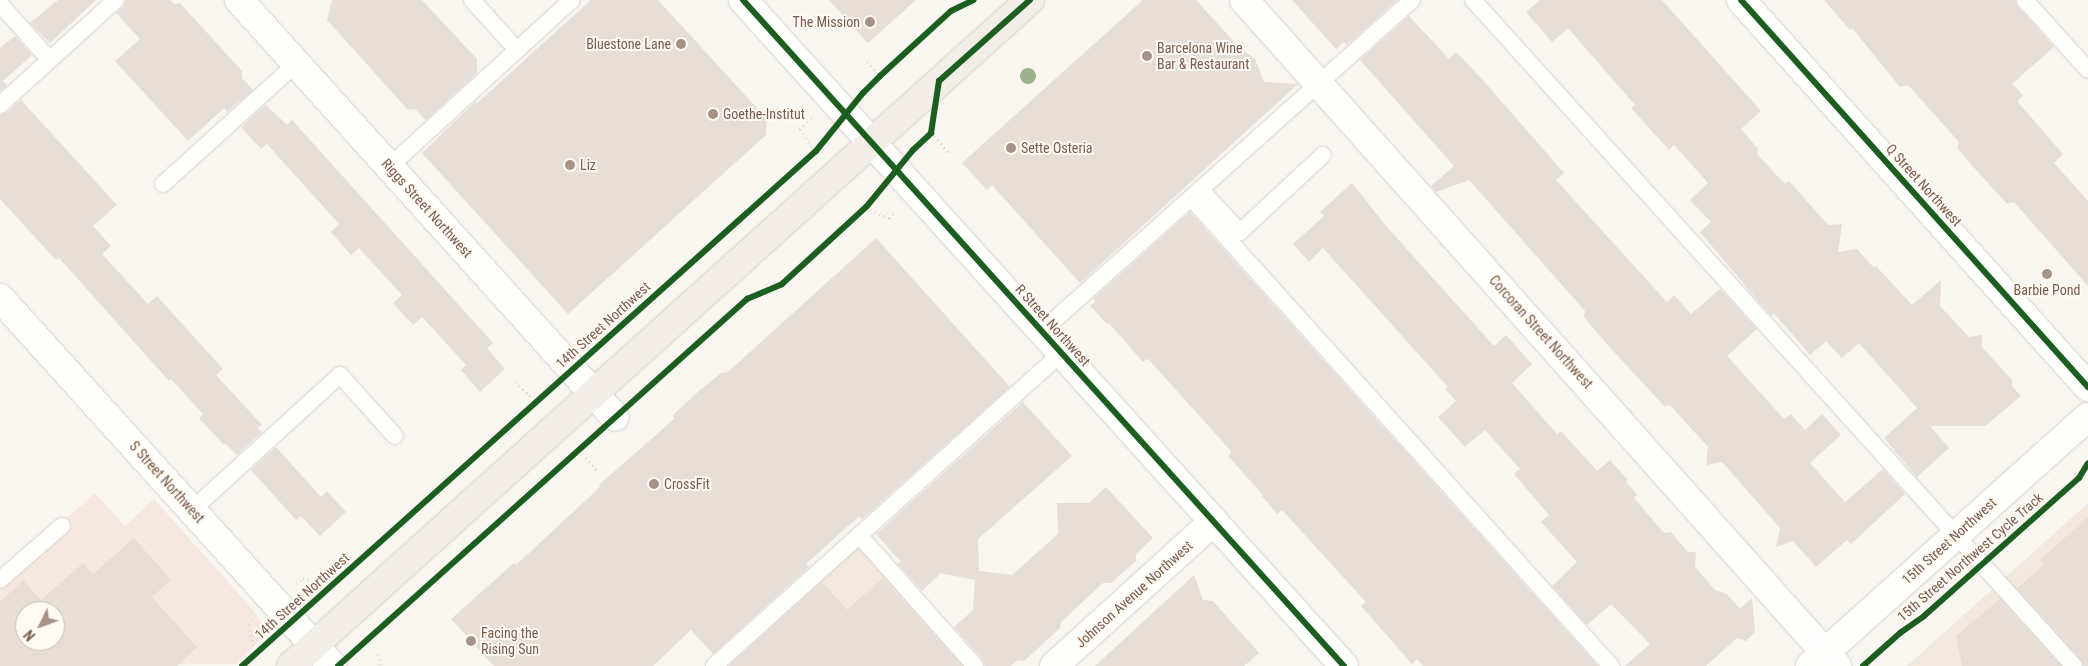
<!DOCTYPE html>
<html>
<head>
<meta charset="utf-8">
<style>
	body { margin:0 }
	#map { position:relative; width:2088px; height:666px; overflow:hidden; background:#f9f5f0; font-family:"Roboto Condensed",sans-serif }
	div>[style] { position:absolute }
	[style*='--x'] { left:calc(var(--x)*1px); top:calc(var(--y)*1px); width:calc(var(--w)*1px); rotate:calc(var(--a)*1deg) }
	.residential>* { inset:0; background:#f2e8de }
	.commercial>* { inset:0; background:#f6e8e1 }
	.building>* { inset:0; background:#e6ded7 }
	.path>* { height:3px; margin-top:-1.5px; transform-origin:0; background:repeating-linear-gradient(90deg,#dcd5d0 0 1px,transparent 0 5px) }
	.roads { filter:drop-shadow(0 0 1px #d7d1cb) drop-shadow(0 0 1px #d7d1cb) }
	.lane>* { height:16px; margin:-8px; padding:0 8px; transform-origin:8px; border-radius:8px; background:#fefefd }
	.street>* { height:28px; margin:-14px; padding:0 14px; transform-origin:14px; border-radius:14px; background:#fefefd }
	.secondary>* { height:28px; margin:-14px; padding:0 14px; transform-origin:14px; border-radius:14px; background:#fefefd }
	.primary>* { height:28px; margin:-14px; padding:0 14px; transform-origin:14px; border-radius:14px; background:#f3eee8 }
	.cycleway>* { height:6px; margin:-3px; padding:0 3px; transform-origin:3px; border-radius:3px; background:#1b5e20 }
	.trees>* { width:16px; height:16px; margin:-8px; border-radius:50%; background:#9eb190 }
	.dots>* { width:14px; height:14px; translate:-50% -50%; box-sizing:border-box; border:2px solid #fffaf3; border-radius:50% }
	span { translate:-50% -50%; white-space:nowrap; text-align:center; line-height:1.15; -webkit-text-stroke:4px #fffaf3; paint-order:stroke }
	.poi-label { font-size:14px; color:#7a5c4d }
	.right { translate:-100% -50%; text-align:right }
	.left { translate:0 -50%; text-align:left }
	.street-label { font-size:14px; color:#7a5c4d }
	.north { position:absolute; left:15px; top:601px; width:50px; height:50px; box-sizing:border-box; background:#fffaf3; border:1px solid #cabbb1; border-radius:50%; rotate:228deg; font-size:14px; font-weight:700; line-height:20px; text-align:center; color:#7a5c4d }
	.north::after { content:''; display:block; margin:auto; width:18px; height:22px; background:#a69286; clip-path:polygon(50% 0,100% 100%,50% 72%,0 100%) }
</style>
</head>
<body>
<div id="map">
	<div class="residential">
		<i style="clip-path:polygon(2088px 503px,2088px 666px,1907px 666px)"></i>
		<i style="clip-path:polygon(858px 545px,965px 666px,728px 666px)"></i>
	</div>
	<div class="commercial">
		<i style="clip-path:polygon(evenodd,95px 493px,125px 526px,154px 499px,253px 610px,263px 625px,262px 638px,236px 664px,0 666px,0 579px,95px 493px,25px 611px,55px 611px,55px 641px,25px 641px,25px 611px)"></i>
	</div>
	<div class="building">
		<i style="clip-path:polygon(58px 0,96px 0,50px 43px,30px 23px)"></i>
		<i style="clip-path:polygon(126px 0,171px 0,174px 4px,180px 3px,242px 71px,242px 78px,253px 90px,227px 112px,224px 108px,188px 141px,115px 61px,140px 39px,116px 13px,123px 7px)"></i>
		<i style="clip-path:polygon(332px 0,422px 0,477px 59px,477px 73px,426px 120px,415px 109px,408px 110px,327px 20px)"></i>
		<i style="clip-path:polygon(591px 0,658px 0,767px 119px,766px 135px,568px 314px,422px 153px,476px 101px,476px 104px)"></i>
		<i style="clip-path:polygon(829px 0,916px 0,868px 43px)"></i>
		<i style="clip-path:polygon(1143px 0,1196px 0,1239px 47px,1255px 59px,1264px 82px,1298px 84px,1080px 283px,992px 185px,987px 190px,962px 163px)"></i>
		<i style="clip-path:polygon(1292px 0,1396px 0,1396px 1px,1347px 45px,1344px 42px,1336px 49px)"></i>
		<i style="clip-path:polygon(1540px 0,1662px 0,1761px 111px,1741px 129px,1758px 149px,1757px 154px,1785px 184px,1789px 181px,1828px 225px,1842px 224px,1838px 252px,1857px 249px,1874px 268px,1876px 266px,1912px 305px,1941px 280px,1940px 306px,1969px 337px,1982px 335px,1982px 347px,2012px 380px,2012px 386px,2021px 396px,1985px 426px,1930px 426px,1949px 448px,1917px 477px,1884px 438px,1917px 408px,1859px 343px,1842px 358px,1826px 341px,1810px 355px,1774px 313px,1771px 316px,1700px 232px,1711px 222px,1690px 200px,1708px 183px,1674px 145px,1669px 150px,1631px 108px,1635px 105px,1568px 28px,1552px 42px,1526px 12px)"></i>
		<i style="clip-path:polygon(1824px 0,2015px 0,2018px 7px,2054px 47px,2012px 84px,2023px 95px,2017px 101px,2063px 154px,2054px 163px,2088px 201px,2088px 286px,2014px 202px,2007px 204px,1977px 171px,1957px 148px,1959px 142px,1908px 85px,1900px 87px,1852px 28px,1850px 30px)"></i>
		<i style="clip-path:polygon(1409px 16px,1449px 59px,1456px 52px,1481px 78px,1564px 173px,1556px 180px,1667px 302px,1674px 295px,1691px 314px,1720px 289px,1757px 329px,1727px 356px,1784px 419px,1791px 414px,1805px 430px,1822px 414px,1841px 435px,1810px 463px,1845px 502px,1883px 469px,1905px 494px,1851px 544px,1847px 540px,1816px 567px,1793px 541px,1776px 547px,1780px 528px,1722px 462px,1706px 465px,1708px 447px,1670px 405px,1664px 406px,1605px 342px,1584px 317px,1585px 311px,1469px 180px,1436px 192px,1431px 186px,1454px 166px,1360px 60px)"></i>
		<i style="clip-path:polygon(15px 36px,32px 55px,3px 81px,7px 85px,0 92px,0 48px)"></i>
		<i style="clip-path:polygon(21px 100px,117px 205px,93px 226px,111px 246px,102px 254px,148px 304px,157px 296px,223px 369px,216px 375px,262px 425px,258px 428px,262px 432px,237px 455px,226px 444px,224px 445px,199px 418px,203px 414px,171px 379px,169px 381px,59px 258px,56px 260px,0 199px,0 115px,7px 112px)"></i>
		<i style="clip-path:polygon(266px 105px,287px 125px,292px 120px,493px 343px,487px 348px,505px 369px,480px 392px,461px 370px,466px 365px,422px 317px,413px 325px,393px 303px,402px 295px,359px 248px,351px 255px,331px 232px,339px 224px,267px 144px,261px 149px,241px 127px)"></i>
		<i style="clip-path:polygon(1352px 183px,1386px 226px,1494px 346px,1506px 335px,1532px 364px,1512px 383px,1557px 434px,1561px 431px,1597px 471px,1610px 460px,1628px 480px,1626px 482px,1637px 495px,1634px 498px,1664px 533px,1671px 532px,1688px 552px,1696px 552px,1695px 567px,1715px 590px,1727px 594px,1740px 609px,1752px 598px,1755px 632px,1746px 641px,1737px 638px,1706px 666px,1625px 666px,1650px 644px,1611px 604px,1587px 625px,1552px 586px,1577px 562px,1541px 522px,1549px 515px,1514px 474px,1520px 469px,1485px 430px,1465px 447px,1438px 417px,1456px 401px,1445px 389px,1448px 387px,1323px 248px,1309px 262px,1293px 244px,1324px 216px,1320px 212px)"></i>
		<i style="clip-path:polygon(1190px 212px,1598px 666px,1423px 666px,1417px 659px,1412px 664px,1361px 606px,1366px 602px,1282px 510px,1277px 514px,1262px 496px,1263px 495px,1228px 456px,1231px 454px,1231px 451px,1149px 360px,1146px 359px,1143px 362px,1109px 323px,1107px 324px,1090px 306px,1095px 302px,1094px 298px)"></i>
		<i style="clip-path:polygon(876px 238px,1010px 387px,862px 519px,859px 516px,806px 564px,809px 567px,713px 654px,691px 630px,653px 666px,494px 666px,451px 619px,514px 563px,516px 565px,600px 487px,599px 485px,674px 419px,673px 415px,700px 390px,721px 373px,728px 372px)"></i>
		<i style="clip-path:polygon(1023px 402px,1072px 456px,978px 539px,979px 571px,1012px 575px,1058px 534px,1057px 503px,1089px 503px,1106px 487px,1153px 538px,1136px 554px,1136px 561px,1111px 583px,1103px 583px,1061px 622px,1060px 628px,1024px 661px,1018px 660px,1011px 666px,985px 666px,982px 659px,954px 627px,973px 610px,975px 580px,941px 573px,922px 591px,898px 564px,901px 562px,876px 534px)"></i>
		<i style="clip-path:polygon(276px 447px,321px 497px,327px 491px,346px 512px,320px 536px,301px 516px,296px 520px,251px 470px)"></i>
		<i style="clip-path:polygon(2088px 517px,2088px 666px,2084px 666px,2081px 659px,2017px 588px,2045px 564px,2040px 560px)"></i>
		<i style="clip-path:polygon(evenodd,134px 538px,171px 580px,152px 597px,197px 647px,177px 666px,0 666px,0 602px,23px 580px,41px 600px,83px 563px,93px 574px,134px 538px,25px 611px,55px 611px,55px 641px,25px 641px,25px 611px)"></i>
		<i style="clip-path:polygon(1194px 575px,1203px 600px,1213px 601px,1259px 653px,1244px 666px,1095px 666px)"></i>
		<i style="clip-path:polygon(883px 578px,962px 666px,729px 666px,822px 582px,847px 610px)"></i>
		<i style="clip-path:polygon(2000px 599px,2061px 666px,1962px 666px,1956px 636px)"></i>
	</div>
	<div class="path">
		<i style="--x:867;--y:62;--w:13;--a:48"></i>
		<i style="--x:811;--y:118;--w:16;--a:135"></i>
		<i style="--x:800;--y:129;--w:23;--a:56"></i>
		<i style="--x:934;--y:136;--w:21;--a:49"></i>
		<i style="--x:870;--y:210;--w:21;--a:23"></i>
		<i style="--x:889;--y:218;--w:9;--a:-49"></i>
		<i style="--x:515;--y:382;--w:21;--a:43"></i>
		<i style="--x:582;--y:454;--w:25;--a:48"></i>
		<i style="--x:297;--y:584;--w:8;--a:-45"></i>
		<i style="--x:303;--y:578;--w:22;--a:22"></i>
		<i style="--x:253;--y:620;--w:7;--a:135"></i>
		<i style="--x:248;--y:625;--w:22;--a:74"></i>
		<i style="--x:378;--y:654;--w:12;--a:76"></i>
	</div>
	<div class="roads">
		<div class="lane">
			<i style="--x:472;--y:0;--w:67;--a:48"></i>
			<i style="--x:1473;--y:0;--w:897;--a:47.94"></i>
			<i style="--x:2025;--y:0;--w:94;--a:48"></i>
			<i style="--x:0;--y:4;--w:75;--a:48.2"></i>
			<i style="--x:0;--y:105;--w:156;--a:-42.2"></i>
			<i style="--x:390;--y:166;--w:246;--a:-42.4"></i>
			<i style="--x:163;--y:184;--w:179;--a:-42.1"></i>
			<i style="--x:1200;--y:189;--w:59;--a:47.1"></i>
			<i style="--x:1240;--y:232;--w:113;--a:-42.9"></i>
			<i style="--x:1191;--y:198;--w:629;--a:48.09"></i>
			<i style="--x:1042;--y:331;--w:496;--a:-41.8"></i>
			<i style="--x:192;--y:510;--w:200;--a:-42.4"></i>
			<i style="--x:340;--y:375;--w:82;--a:48"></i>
			<i style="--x:859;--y:535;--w:175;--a:48.5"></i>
			<i style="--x:0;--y:580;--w:82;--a:-41.1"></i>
			<i style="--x:714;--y:666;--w:468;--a:-42"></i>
		</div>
		<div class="street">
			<i style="--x:239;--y:0;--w:561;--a:47.96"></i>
			<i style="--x:1244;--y:0;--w:892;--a:48.32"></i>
			<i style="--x:0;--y:298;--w:496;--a:47.9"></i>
			<i style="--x:1054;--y:666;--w:216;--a:-42.2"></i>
		</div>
		<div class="secondary">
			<i style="--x:743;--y:0;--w:897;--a:47.94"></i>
			<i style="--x:1741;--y:0;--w:520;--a:48.12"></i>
			<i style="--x:1810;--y:666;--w:373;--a:-41.9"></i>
		</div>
		<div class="primary">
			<i style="--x:291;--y:666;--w:995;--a:-42.03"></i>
		</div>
	</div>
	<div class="cycleway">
		<i style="--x:743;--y:0;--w:897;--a:47.94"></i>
		<i style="--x:1741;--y:0;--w:520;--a:48.12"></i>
		<i style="--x:242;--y:666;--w:771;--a:-41.9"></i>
		<i style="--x:816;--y:151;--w:75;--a:-51"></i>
		<i style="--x:863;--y:93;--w:24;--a:-45"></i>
		<i style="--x:880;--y:76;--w:96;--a:-42.5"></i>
		<i style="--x:951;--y:11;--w:25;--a:-26"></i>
		<i style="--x:338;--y:666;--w:550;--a:-41.9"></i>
		<i style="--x:747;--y:299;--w:38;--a:-23"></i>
		<i style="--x:782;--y:284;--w:115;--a:-42.5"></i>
		<i style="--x:867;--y:206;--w:72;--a:-50.6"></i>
		<i style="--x:913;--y:150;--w:25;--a:-43"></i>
		<i style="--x:931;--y:133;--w:53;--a:-81.3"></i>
		<i style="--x:939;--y:81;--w:122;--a:-41.7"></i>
		<i style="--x:1863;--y:666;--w:50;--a:-41.7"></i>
		<i style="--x:1900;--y:633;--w:29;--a:-35"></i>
		<i style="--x:1924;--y:616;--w:208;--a:-41.7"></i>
		<i style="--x:2079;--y:478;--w:17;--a:-59"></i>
	</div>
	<div class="trees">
		<i style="left:1028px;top:76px"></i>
	</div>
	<div class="dots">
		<i style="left:870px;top:22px;background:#a69286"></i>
		<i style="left:681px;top:44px;background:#a69286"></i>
		<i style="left:1147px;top:56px;background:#a69286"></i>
		<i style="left:713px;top:114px;background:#a69286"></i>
		<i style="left:1011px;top:148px;background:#a69286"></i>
		<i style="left:570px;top:165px;background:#a69286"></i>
		<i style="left:2047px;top:274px;background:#a69286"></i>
		<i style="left:654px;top:484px;background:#a69286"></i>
		<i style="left:471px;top:641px;background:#a69286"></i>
	</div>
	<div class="poi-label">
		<span class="right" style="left:860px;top:22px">The Mission</span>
		<span class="right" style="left:671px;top:44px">Bluestone Lane</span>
		<span class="left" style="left:1157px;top:56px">Barcelona Wine<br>Bar &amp; Restaurant</span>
		<span class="left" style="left:723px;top:114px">Goethe-Institut</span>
		<span class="left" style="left:1021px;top:148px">Sette Osteria</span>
		<span class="left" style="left:580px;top:165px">Liz</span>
		<span style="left:2047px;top:290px">Barbie Pond</span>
		<span class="left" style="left:664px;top:484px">CrossFit</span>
		<span class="left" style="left:481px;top:641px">Facing the<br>Rising Sun</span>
	</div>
	<div class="street-label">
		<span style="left:1924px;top:185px;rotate:48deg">Q Street Northwest</span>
		<span style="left:427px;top:208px;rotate:48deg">Riggs Street Northwest</span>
		<span style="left:603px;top:325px;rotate:-42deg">14th Street Northwest</span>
		<span style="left:1053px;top:325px;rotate:48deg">R Street Northwest</span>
		<span style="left:1541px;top:332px;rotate:48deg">Corcoran Street Northwest</span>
		<span style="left:167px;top:482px;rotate:48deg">S Street Northwest</span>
		<span style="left:1949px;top:541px;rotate:-42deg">15th Street Northwest</span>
		<span style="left:1970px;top:557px;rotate:-41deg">15th Street Northwest Cycle Track</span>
		<span style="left:1134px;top:594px;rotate:-42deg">Johnson Avenue Northwest</span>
		<span style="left:302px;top:596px;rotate:-42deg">14th Street Northwest</span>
	</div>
	<div class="north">N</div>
</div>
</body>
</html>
